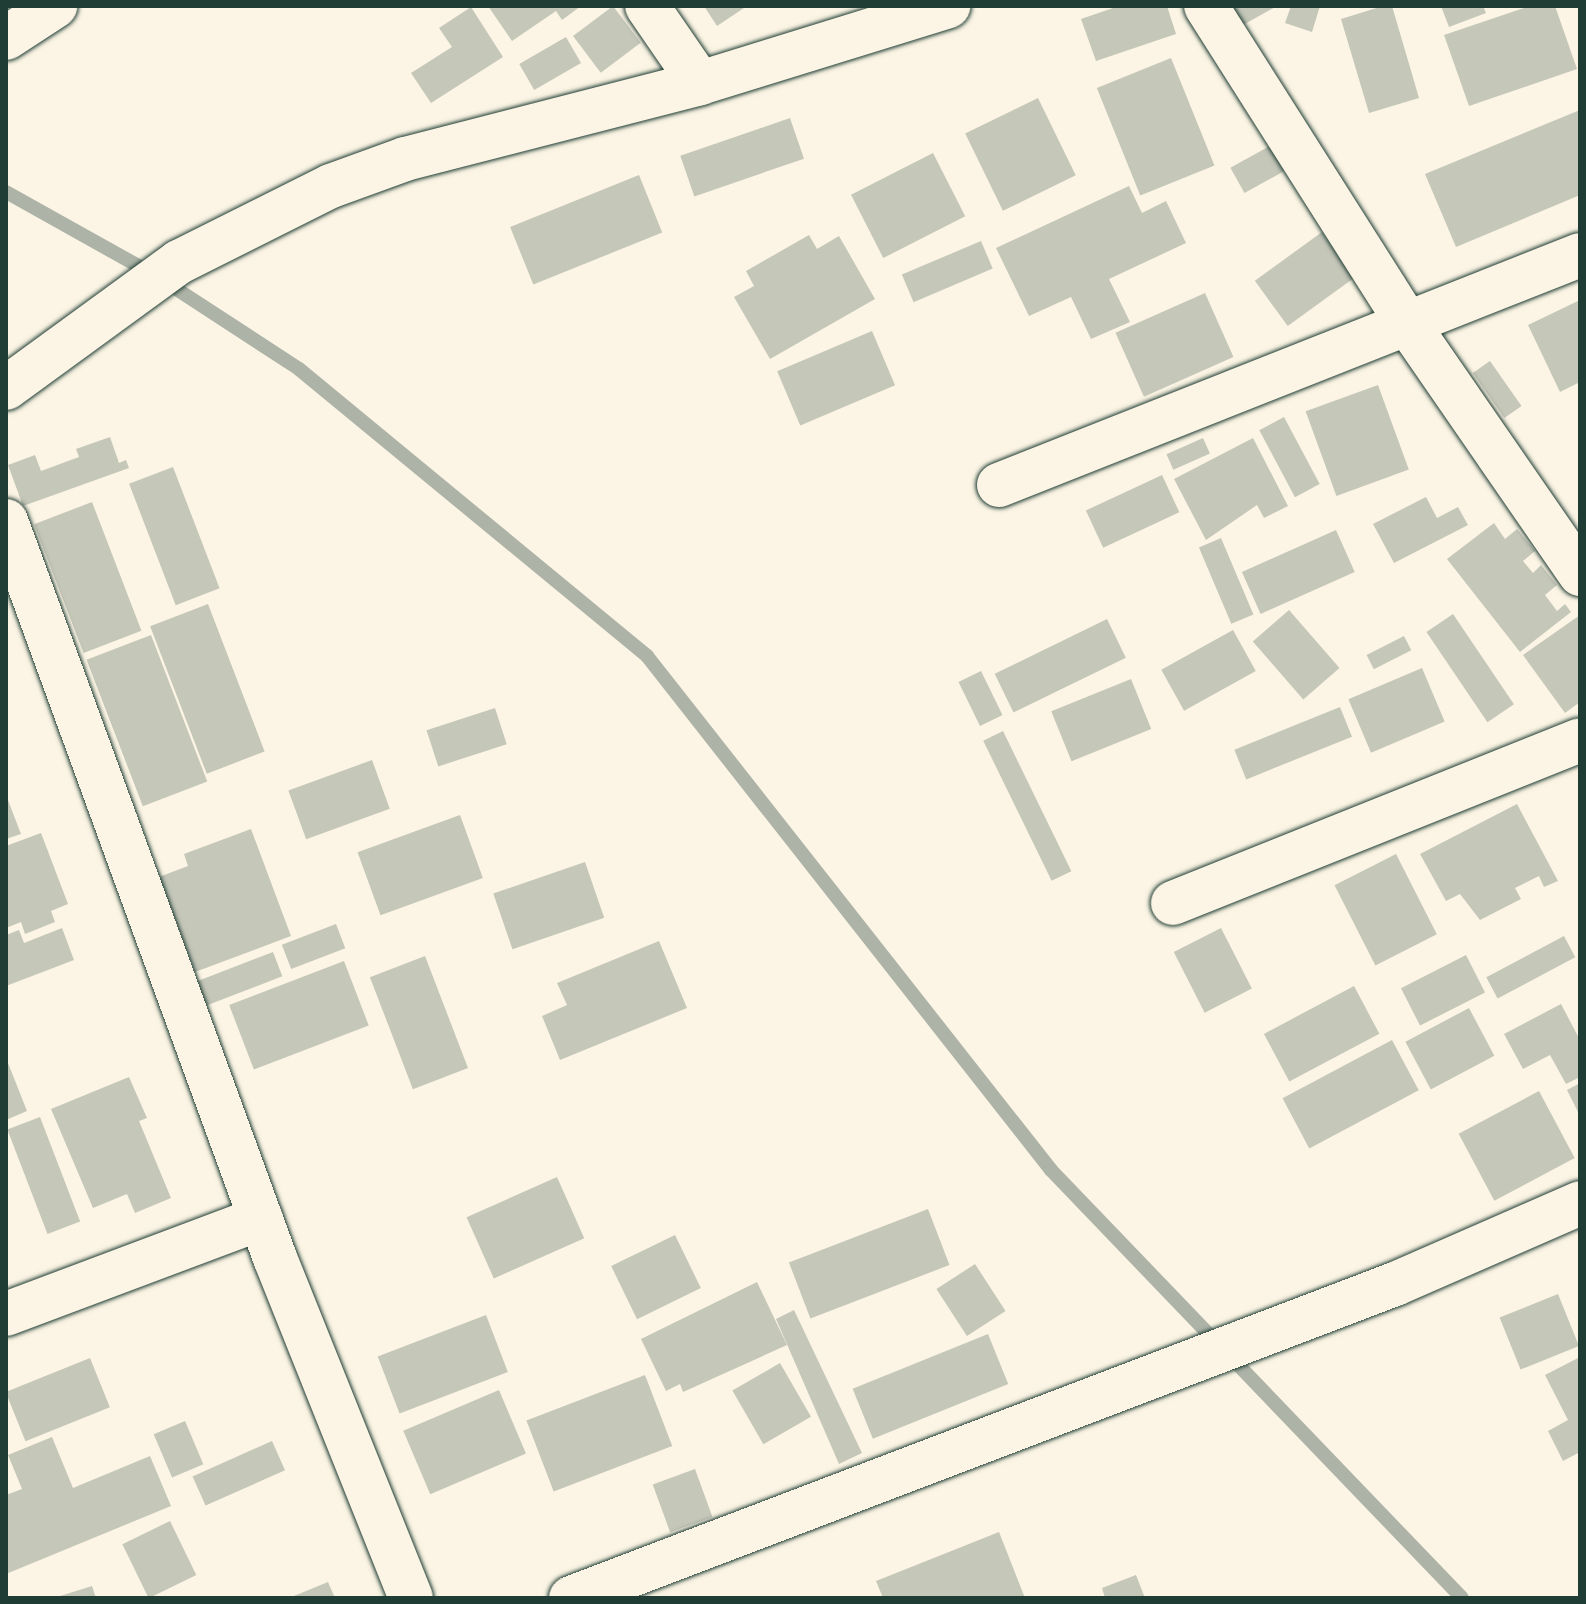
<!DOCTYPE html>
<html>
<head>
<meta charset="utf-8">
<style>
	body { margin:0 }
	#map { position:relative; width:1586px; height:1604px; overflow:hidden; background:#fcf5e5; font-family:"Shantell Sans",sans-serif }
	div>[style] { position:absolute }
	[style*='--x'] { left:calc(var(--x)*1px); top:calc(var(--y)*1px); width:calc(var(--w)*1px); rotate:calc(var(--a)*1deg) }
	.stream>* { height:14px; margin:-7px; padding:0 7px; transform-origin:7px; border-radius:7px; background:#aeb3a7 }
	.building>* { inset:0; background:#c5c7b9; transform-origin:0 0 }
	.roads { filter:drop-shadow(0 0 2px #1f3d34) drop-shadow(0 0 2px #1f3d34) }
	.minor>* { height:44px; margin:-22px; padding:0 22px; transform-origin:22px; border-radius:22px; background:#fcf5e5 }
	span { translate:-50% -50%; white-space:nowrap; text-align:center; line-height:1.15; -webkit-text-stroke:7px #fcf5e5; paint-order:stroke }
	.frame { position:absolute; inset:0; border:8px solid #1f3d34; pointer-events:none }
</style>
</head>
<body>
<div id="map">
	<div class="stream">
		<i style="--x:6;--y:192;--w:174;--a:29.2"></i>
		<i style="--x:158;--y:277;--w:168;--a:33.1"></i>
		<i style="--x:299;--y:369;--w:451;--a:39.5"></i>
		<i style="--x:647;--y:656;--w:654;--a:51.83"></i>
		<i style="--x:1051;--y:1170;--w:593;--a:46.16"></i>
	</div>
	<div class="building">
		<i style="clip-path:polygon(488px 6px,581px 6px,562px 20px,556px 11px,512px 41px)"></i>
		<i style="left:613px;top:6px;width:46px;height:50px;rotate:53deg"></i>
		<i style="clip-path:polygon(704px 6px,747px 6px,717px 26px)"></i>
		<i style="clip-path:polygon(1119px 6px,1167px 6px,1176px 34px,1096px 61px,1081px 19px)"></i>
		<i style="clip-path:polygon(1232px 6px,1277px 6px,1243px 25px)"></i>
		<i style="clip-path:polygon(1291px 6px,1320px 6px,1312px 32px,1285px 23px)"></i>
		<i style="clip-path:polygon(1383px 6px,1392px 6px,1419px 98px,1369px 113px,1341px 19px)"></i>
		<i style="clip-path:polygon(1441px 6px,1483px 6px,1486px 13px,1449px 27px)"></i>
		<i style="clip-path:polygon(1530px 6px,1555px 6px,1577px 69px,1469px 106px,1444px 35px)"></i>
		<i style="clip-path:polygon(471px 7px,503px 57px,431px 103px,411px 73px,452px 47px,439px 28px)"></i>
		<i style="left:566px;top:37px;width:30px;height:54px;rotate:60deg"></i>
		<i style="left:1171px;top:58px;width:116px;height:80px;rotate:68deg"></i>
		<i style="left:1038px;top:98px;width:86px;height:81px;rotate:64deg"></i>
		<i style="clip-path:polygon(1580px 110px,1580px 195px,1456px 247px,1425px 174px)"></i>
		<i style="left:790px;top:118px;width:43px;height:116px;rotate:71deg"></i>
		<i style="left:1275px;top:143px;width:29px;height:51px;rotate:61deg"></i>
		<i style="left:933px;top:153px;width:71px;height:92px;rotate:63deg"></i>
		<i style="left:639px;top:175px;width:62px;height:139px;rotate:68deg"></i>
		<i style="clip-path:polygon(1129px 186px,1142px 213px,1166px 201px,1186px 243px,1109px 279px,1130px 322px,1091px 339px,1071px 297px,1029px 316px,996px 248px)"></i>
		<i style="left:1322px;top:232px;width:56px;height:83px;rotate:54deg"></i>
		<i style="clip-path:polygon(809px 235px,817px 249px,839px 236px,875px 299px,770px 359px,734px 297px,754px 286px,746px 271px)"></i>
		<i style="left:981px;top:241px;width:30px;height:86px;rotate:67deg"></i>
		<i style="left:1205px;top:293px;width:70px;height:98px;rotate:66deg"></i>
		<i style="clip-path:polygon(1580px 300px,1580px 382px,1560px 392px,1528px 325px)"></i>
		<i style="left:872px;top:331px;width:59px;height:103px;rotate:67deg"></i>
		<i style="left:1490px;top:361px;width:55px;height:21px;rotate:55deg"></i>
		<i style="left:1378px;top:385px;width:90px;height:77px;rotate:70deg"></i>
		<i style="left:1284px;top:417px;width:76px;height:28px;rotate:62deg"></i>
		<i style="clip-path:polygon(110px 437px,119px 463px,126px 460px,129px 468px,23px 506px,8px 465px,35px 455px,41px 471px,79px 457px,76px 449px)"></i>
		<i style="left:1203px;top:438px;width:17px;height:40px;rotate:66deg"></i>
		<i style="clip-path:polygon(1253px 438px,1288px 506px,1264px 518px,1257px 505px,1206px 540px,1174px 479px)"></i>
		<i style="left:173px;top:467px;width:130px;height:47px;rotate:69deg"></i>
		<i style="left:1162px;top:475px;width:41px;height:84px;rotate:65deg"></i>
		<i style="clip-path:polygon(1426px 497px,1437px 518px,1458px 507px,1468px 525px,1394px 563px,1373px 524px)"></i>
		<i style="left:92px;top:502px;width:138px;height:62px;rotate:69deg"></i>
		<i style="clip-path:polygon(1494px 523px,1505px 539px,1517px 529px,1535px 551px,1523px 561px,1533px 573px,1541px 565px,1557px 585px,1545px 595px,1557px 611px,1565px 604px,1571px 612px,1520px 652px,1447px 559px)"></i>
		<i style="left:1336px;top:530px;width:46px;height:103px;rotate:66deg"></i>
		<i style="left:1221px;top:538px;width:83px;height:24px;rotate:67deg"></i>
		<i style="left:208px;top:604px;width:158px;height:62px;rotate:69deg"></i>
		<i style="left:1289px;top:610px;width:77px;height:48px;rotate:49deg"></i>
		<i style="left:1453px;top:614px;width:109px;height:32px;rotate:56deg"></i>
		<i style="clip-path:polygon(1580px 615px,1580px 702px,1565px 713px,1523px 655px)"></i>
		<i style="left:1107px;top:619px;width:43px;height:125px;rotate:64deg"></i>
		<i style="left:1233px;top:630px;width:47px;height:82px;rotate:61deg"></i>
		<i style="left:151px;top:635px;width:157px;height:69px;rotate:69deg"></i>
		<i style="left:1404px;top:636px;width:16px;height:42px;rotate:63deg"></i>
		<i style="left:1422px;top:668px;width:58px;height:80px;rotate:67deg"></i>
		<i style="left:981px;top:671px;width:49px;height:25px;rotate:64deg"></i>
		<i style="left:1131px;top:679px;width:54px;height:86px;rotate:68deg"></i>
		<i style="left:1340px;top:707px;width:32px;height:114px;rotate:68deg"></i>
		<i style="left:495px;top:708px;width:38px;height:72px;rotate:72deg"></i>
		<i style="left:1003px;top:731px;width:156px;height:22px;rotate:64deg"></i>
		<i style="left:372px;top:760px;width:52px;height:89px;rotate:70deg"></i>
		<i style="clip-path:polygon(6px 795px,21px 834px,6px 839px)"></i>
		<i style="clip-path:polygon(1517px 804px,1558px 881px,1544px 887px,1539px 876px,1515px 888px,1521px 899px,1480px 920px,1460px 894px,1446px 901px,1420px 854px)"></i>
		<i style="left:460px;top:815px;width:67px;height:109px;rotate:70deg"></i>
		<i style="clip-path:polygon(251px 829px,291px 936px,195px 972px,159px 877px,188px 866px,184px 854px)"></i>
		<i style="clip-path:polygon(41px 833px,68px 904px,51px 911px,55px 922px,25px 934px,21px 922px,6px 928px,6px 846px)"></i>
		<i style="left:1396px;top:854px;width:90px;height:69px;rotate:63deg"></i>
		<i style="left:585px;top:862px;width:59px;height:97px;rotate:71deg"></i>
		<i style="left:336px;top:924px;width:26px;height:58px;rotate:69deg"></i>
		<i style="clip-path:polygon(62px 928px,74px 960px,6px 986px,6px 935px,19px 930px,24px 943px)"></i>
		<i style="left:1221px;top:928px;width:68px;height:53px;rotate:63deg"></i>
		<i style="left:1564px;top:936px;width:24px;height:88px;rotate:62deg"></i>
		<i style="clip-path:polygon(659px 941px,687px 1008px,560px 1060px,542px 1016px,567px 1005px,557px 983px)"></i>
		<i style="left:273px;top:952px;width:26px;height:89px;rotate:69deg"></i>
		<i style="left:1466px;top:955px;width:42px;height:73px;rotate:63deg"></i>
		<i style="left:425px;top:956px;width:120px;height:59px;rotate:69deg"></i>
		<i style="left:344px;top:961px;width:69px;height:123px;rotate:69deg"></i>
		<i style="left:1354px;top:986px;width:54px;height:102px;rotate:62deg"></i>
		<i style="clip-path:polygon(1561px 1004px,1580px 1040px,1580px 1077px,1566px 1084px,1550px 1055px,1523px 1069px,1504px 1034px)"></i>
		<i style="left:1469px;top:1008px;width:54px;height:72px;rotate:62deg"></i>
		<i style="left:1392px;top:1040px;width:57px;height:124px;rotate:62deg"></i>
		<i style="clip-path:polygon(6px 1058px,27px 1111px,6px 1120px)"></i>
		<i style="clip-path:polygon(129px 1077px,147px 1118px,139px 1121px,171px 1198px,135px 1213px,127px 1194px,93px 1208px,51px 1109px)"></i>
		<i style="clip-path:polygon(1580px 1083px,1580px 1116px,1567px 1090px)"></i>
		<i style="left:1539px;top:1091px;width:76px;height:91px;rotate:62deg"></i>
		<i style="left:40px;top:1117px;width:112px;height:35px;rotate:69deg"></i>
		<i style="left:557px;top:1177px;width:67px;height:99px;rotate:66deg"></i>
		<i style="left:928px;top:1209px;width:60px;height:149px;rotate:69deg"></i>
		<i style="left:675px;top:1235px;width:59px;height:71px;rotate:64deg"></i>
		<i style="left:975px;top:1264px;width:56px;height:46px;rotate:57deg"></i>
		<i style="clip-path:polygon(757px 1282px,787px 1345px,683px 1392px,680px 1384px,666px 1391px,641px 1339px)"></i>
		<i style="left:1558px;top:1294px;width:56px;height:63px;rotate:68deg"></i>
		<i style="clip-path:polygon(794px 1310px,862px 1453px,839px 1464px,776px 1319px)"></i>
		<i style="left:486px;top:1315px;width:61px;height:116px;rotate:69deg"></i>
		<i style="left:988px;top:1334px;width:54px;height:146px;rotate:68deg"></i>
		<i style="left:90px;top:1358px;width:53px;height:91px;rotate:68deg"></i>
		<i style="clip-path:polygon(1578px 1358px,1580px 1452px,1563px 1461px,1548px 1431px,1568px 1420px,1545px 1375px)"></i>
		<i style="left:780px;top:1363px;width:62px;height:55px;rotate:60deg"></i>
		<i style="left:645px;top:1375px;width:76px;height:127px;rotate:69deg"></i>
		<i style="left:499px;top:1390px;width:69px;height:104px;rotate:67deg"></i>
		<i style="left:185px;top:1421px;width:47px;height:34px;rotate:67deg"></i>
		<i style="clip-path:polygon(52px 1437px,73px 1488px,150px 1456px,171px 1506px,6px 1574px,6px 1495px,22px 1489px,8px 1455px)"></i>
		<i style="left:272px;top:1441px;width:32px;height:87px;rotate:66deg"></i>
		<i style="left:695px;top:1469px;width:51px;height:45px;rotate:70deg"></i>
		<i style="left:170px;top:1521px;width:60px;height:53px;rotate:64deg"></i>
		<i style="clip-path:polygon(999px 1532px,1025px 1598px,883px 1598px,876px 1581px)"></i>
		<i style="clip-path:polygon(1136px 1575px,1145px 1598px,1105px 1598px,1102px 1588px)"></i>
		<i style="clip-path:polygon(328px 1582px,335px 1598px,289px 1598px)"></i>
		<i style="clip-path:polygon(92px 1586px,96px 1598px,57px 1598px,57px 1597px)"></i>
	</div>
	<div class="roads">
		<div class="minor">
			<i style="--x:647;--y:6;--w:93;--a:55.5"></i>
			<i style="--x:1206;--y:6;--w:375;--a:57.6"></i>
			<i style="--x:1407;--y:323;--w:305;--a:55.4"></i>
			<i style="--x:6;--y:38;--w:59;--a:-33.1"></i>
			<i style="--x:6;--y:388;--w:214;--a:-36.1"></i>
			<i style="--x:179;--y:262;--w:170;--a:-26.6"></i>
			<i style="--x:331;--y:186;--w:79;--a:-20"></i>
			<i style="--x:405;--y:159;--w:305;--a:-14.4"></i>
			<i style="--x:700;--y:83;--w:260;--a:-17.2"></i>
			<i style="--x:999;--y:485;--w:625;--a:-21.6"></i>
			<i style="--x:6;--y:521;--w:785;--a:69.95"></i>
			<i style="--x:275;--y:1258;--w:366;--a:68.2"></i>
			<i style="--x:1173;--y:903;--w:438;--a:-21.8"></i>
			<i style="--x:6;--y:1314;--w:272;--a:-20.6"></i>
			<i style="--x:571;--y:1598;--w:882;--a:-20.86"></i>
			<i style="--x:1395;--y:1284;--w:202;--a:-23.6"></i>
		</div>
	</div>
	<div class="frame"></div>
</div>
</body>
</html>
